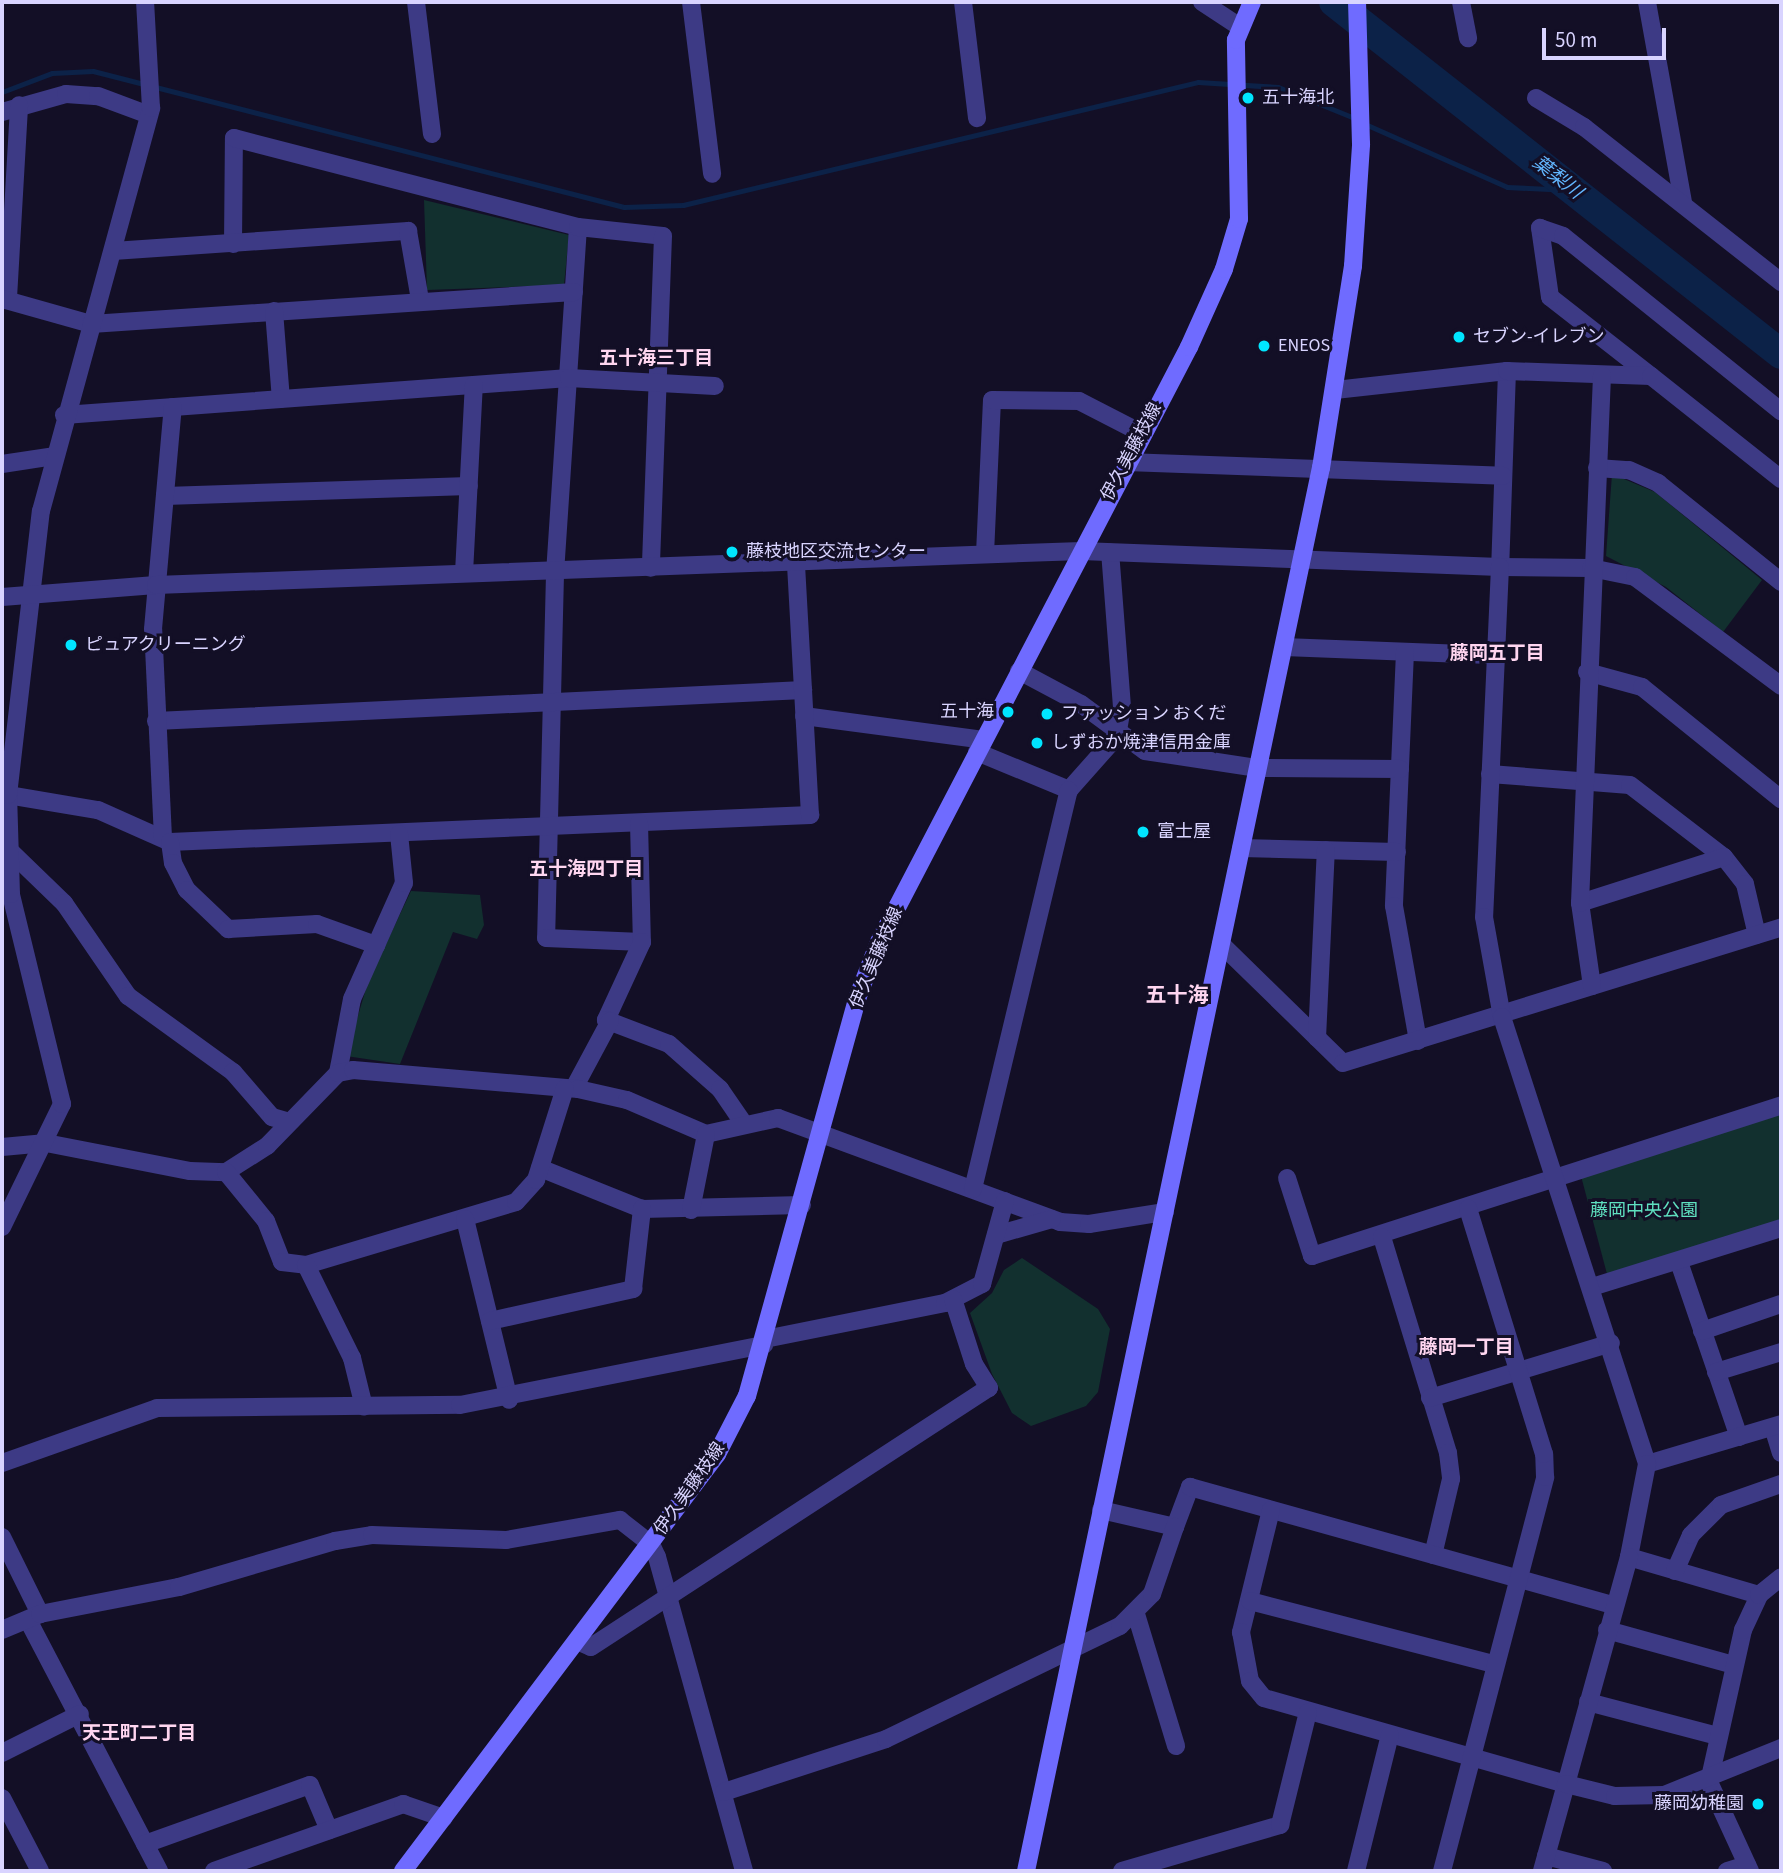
<!DOCTYPE html>
<html>
<head>
<meta charset="utf-8">
<style>
	body { margin:0 }
	#map { position:relative; width:1783px; height:1873px; overflow:hidden; background:#130f26; font-family:"Source Sans 3","Noto Sans JP",sans-serif }
	div>[style] { position:absolute }
	[style*='--x'] { left:calc(var(--x)*1px); top:calc(var(--y)*1px); width:calc(var(--w)*1px); rotate:calc(var(--a)*1deg) }
	.green>* { inset:0; background:#12302f }
	.stream>* { height:5px; margin:-2.5px; padding:0 2.5px; transform-origin:2.5px; border-radius:2.5px; background:#0c2248 }
	.river>* { height:30px; margin:-15px; padding:0 15px; transform-origin:15px; border-radius:15px; background:#0c2248 }
	.minor>* { height:18px; margin:-9px; padding:0 9px; transform-origin:9px; border-radius:9px; background:#3d3a85 }
	.tertiary>* { height:18px; margin:-9px; padding:0 9px; transform-origin:9px; border-radius:9px; background:#3d3a85 }
	.secondary>* { height:18px; margin:-9px; padding:0 9px; transform-origin:9px; border-radius:9px; background:#6f6bff }
	.dots>* { width:19px; height:19px; translate:-50% -50%; box-sizing:border-box; border:4px solid #130f26; border-radius:50% }
	span { translate:-50% -50%; white-space:nowrap; text-align:center; line-height:1.15; -webkit-text-stroke:6px #130f26; paint-order:stroke }
	.poi-label { font-size:18px; color:#d9d4ff }
	.left { translate:0 -50%; text-align:left }
	.right { translate:-100% -50%; text-align:right }
	.street-label { font-size:18px; color:#d9d4ff }
	.park-label { font-size:18px; color:#5fe0c0 }
	.water-label { font-size:19px; color:#62b6ff; font-style:italic }
	.neighbourhood-label { font-size:19px; color:#ffd6f0; font-weight:700 }
	.quarter-label { font-size:21px; color:#ffd6f0; font-weight:700 }
	.frame { position:absolute; inset:0; border:4px solid #d9d4ff; pointer-events:none }
	.scale { position:absolute; left:1542px; top:28px; width:124px; height:32px; box-sizing:border-box; border:4px solid #d9d4ff; border-top:0; padding-left:9px; font-size:21px; line-height:24px; white-space:nowrap; color:#d9d4ff; -webkit-text-stroke:5px #130f26; paint-order:stroke }
</style>
</head>
<body>
<div id="map">
	<div class="green">
		<i style="clip-path:polygon(424px 200px,569px 235px,564px 285px,427px 290px)"></i>
		<i style="clip-path:polygon(1612px 474px,1655px 492px,1762px 580px,1723px 632px,1666px 587px,1606px 556px)"></i>
		<i style="clip-path:polygon(411px 891px,480px 895px,484px 925px,477px 939px,453px 932px,400px 1064px,346px 1056px,368px 982px)"></i>
		<i style="clip-path:polygon(1781px 1111px,1781px 1220px,1607px 1274px,1581px 1176px)"></i>
		<i style="clip-path:polygon(1022px 1258px,1098px 1309px,1110px 1329px,1098px 1392px,1086px 1406px,1031px 1426px,1012px 1413px,992px 1374px,970px 1313px,992px 1293px,1004px 1270px)"></i>
	</div>
	<div class="stream">
		<i style="--x:2;--y:92;--w:53;--a:-20.8"></i>
		<i style="--x:52;--y:73;--w:41;--a:-2.8"></i>
		<i style="--x:93;--y:71;--w:548;--a:14.37"></i>
		<i style="--x:624;--y:207;--w:59;--a:-1.9"></i>
		<i style="--x:683;--y:205;--w:529;--a:-13.43"></i>
		<i style="--x:1198;--y:82;--w:80;--a:3.6"></i>
		<i style="--x:1278;--y:87;--w:85;--a:22.1"></i>
		<i style="--x:1365;--y:124;--w:155;--a:23.9"></i>
		<i style="--x:1507;--y:187;--w:63;--a:2.7"></i>
	</div>
	<div class="river">
		<i style="--x:1334;--y:2;--w:569;--a:38.22"></i>
	</div>
	<div class="minor">
		<i style="--x:416;--y:2;--w:133;--a:83.1"></i>
		<i style="--x:691;--y:2;--w:173;--a:83"></i>
		<i style="--x:963;--y:2;--w:117;--a:83.1"></i>
		<i style="--x:1202;--y:2;--w:45;--a:33.3"></i>
		<i style="--x:1461;--y:2;--w:37;--a:79"></i>
		<i style="--x:1647;--y:2;--w:204;--a:79.8"></i>
		<i style="--x:1536;--y:98;--w:56;--a:31.1"></i>
		<i style="--x:1584;--y:127;--w:251;--a:38.2"></i>
		<i style="--x:2;--y:112;--w:66;--a:-15.7"></i>
		<i style="--x:66;--y:94;--w:32;--a:4"></i>
		<i style="--x:98;--y:96;--w:54;--a:20.4"></i>
		<i style="--x:578;--y:227;--w:348;--a:93.8"></i>
		<i style="--x:555;--y:574;--w:364;--a:91.4"></i>
		<i style="--x:546;--y:938;--w:96;--a:2.4"></i>
		<i style="--x:233;--y:244;--w:106;--a:-89.5"></i>
		<i style="--x:234;--y:138;--w:355;--a:14.5"></i>
		<i style="--x:578;--y:227;--w:85;--a:6"></i>
		<i style="--x:663;--y:236;--w:332;--a:92.1"></i>
		<i style="--x:113;--y:251;--w:296;--a:-3.9"></i>
		<i style="--x:408;--y:231;--w:70;--a:80.1"></i>
		<i style="--x:8;--y:298;--w:193;--a:-86.7"></i>
		<i style="--x:2;--y:299;--w:92;--a:15.7"></i>
		<i style="--x:91;--y:324;--w:484;--a:-3.8"></i>
		<i style="--x:274;--y:311;--w:88;--a:85.5"></i>
		<i style="--x:1507;--y:371;--w:196;--a:92"></i>
		<i style="--x:1500;--y:567;--w:91;--a:0.6"></i>
		<i style="--x:1591;--y:568;--w:45;--a:11.6"></i>
		<i style="--x:1635;--y:577;--w:182;--a:36.7"></i>
		<i style="--x:1651;--y:376;--w:128;--a:-142"></i>
		<i style="--x:1550;--y:297;--w:70;--a:-98.2"></i>
		<i style="--x:1540;--y:228;--w:24;--a:19"></i>
		<i style="--x:1563;--y:236;--w:280;--a:38.8"></i>
		<i style="--x:1335;--y:390;--w:173;--a:-6.3"></i>
		<i style="--x:1507;--y:371;--w:144;--a:2"></i>
		<i style="--x:1651;--y:376;--w:166;--a:38.4"></i>
		<i style="--x:64;--y:415;--w:506;--a:-4.19"></i>
		<i style="--x:569;--y:378;--w:146;--a:3.1"></i>
		<i style="--x:1126;--y:462;--w:377;--a:2.1"></i>
		<i style="--x:2;--y:464;--w:54;--a:-8.6"></i>
		<i style="--x:1597;--y:468;--w:32;--a:4"></i>
		<i style="--x:1629;--y:470;--w:32;--a:24"></i>
		<i style="--x:1658;--y:483;--w:158;--a:38.8"></i>
		<i style="--x:165;--y:496;--w:304;--a:-1.9"></i>
		<i style="--x:985;--y:554;--w:154;--a:-87.4"></i>
		<i style="--x:992;--y:400;--w:87;--a:0.7"></i>
		<i style="--x:1079;--y:401;--w:70;--a:27.3"></i>
		<i style="--x:464;--y:573;--w:188;--a:-87"></i>
		<i style="--x:1284;--y:647;--w:212;--a:2.2"></i>
		<i style="--x:1405;--y:652;--w:254;--a:92.5"></i>
		<i style="--x:1394;--y:906;--w:137;--a:79.9"></i>
		<i style="--x:1019;--y:671;--w:70;--a:28"></i>
		<i style="--x:1081;--y:704;--w:79;--a:36.3"></i>
		<i style="--x:1145;--y:751;--w:114;--a:8.6"></i>
		<i style="--x:1258;--y:768;--w:142;--a:0.4"></i>
		<i style="--x:1587;--y:672;--w:57;--a:15.3"></i>
		<i style="--x:1642;--y:687;--w:179;--a:38.9"></i>
		<i style="--x:804;--y:716;--w:181;--a:7.6"></i>
		<i style="--x:156;--y:721;--w:648;--a:-2.74"></i>
		<i style="--x:977;--y:752;--w:100;--a:22.4"></i>
		<i style="--x:1069;--y:790;--w:72;--a:-48.4"></i>
		<i style="--x:1117;--y:736;--w:29;--a:-80"></i>
		<i style="--x:1122;--y:707;--w:155;--a:-94.4"></i>
		<i style="--x:1490;--y:774;--w:140;--a:4.5"></i>
		<i style="--x:1630;--y:785;--w:118;--a:37.5"></i>
		<i style="--x:1724;--y:857;--w:34;--a:52"></i>
		<i style="--x:1745;--y:884;--w:52;--a:76.8"></i>
		<i style="--x:8;--y:795;--w:91;--a:9.5"></i>
		<i style="--x:98;--y:810;--w:79;--a:24"></i>
		<i style="--x:170;--y:842;--w:641;--a:-2.42"></i>
		<i style="--x:810;--y:815;--w:253;--a:-93.2"></i>
		<i style="--x:639;--y:823;--w:119;--a:88.6"></i>
		<i style="--x:642;--y:942;--w:86;--a:114.8"></i>
		<i style="--x:606;--y:1020;--w:67;--a:20.9"></i>
		<i style="--x:669;--y:1044;--w:68;--a:41.4"></i>
		<i style="--x:720;--y:1089;--w:42;--a:55.6"></i>
		<i style="--x:163;--y:838;--w:209;--a:-92.7"></i>
		<i style="--x:153;--y:629;--w:223;--a:-84.9"></i>
		<i style="--x:170;--y:842;--w:21;--a:82"></i>
		<i style="--x:173;--y:863;--w:30;--a:63"></i>
		<i style="--x:187;--y:890;--w:57;--a:43.6"></i>
		<i style="--x:228;--y:929;--w:89;--a:-3.2"></i>
		<i style="--x:317;--y:924;--w:63;--a:19.6"></i>
		<i style="--x:1241;--y:848;--w:156;--a:1.5"></i>
		<i style="--x:8;--y:849;--w:78;--a:44"></i>
		<i style="--x:64;--y:903;--w:113;--a:55.5"></i>
		<i style="--x:128;--y:996;--w:130;--a:35.9"></i>
		<i style="--x:233;--y:1072;--w:60;--a:49.1"></i>
		<i style="--x:272;--y:1117;--w:18;--a:16"></i>
		<i style="--x:1580;--y:903;--w:151;--a:-17.7"></i>
		<i style="--x:1221;--y:944;--w:170;--a:44.3"></i>
		<i style="--x:1343;--y:1063;--w:459;--a:-17.2"></i>
		<i style="--x:1592;--y:986;--w:84;--a:-98.2"></i>
		<i style="--x:1580;--y:903;--w:528;--a:-87.61"></i>
		<i style="--x:1317;--y:1038;--w:188;--a:-87.3"></i>
		<i style="--x:338;--y:1073;--w:75;--a:-79.3"></i>
		<i style="--x:352;--y:999;--w:127;--a:-65.9"></i>
		<i style="--x:404;--y:883;--w:49;--a:-95.8"></i>
		<i style="--x:574;--y:1088;--w:76;--a:-61.8"></i>
		<i style="--x:2;--y:1147;--w:44;--a:-5.2"></i>
		<i style="--x:46;--y:1143;--w:147;--a:11"></i>
		<i style="--x:190;--y:1171;--w:36;--a:2"></i>
		<i style="--x:226;--y:1172;--w:49;--a:-32.4"></i>
		<i style="--x:267;--y:1146;--w:102;--a:-45.8"></i>
		<i style="--x:338;--y:1073;--w:15;--a:-11"></i>
		<i style="--x:353;--y:1070;--w:226;--a:4.8"></i>
		<i style="--x:578;--y:1089;--w:50;--a:12.7"></i>
		<i style="--x:627;--y:1100;--w:86;--a:23.3"></i>
		<i style="--x:706;--y:1134;--w:74;--a:-12.5"></i>
		<i style="--x:778;--y:1118;--w:301;--a:20.2"></i>
		<i style="--x:1060;--y:1222;--w:29;--a:4"></i>
		<i style="--x:1089;--y:1224;--w:77;--a:-9"></i>
		<i style="--x:540;--y:1168;--w:110;--a:21.9"></i>
		<i style="--x:642;--y:1209;--w:160;--a:-1.4"></i>
		<i style="--x:226;--y:1172;--w:63;--a:50.8"></i>
		<i style="--x:266;--y:1221;--w:44;--a:68.7"></i>
		<i style="--x:282;--y:1262;--w:24;--a:7"></i>
		<i style="--x:306;--y:1265;--w:219;--a:-16.7"></i>
		<i style="--x:516;--y:1202;--w:30;--a:-48"></i>
		<i style="--x:536;--y:1180;--w:96;--a:-72.5"></i>
		<i style="--x:1287;--y:1178;--w:82;--a:72.2"></i>
		<i style="--x:1312;--y:1256;--w:493;--a:-17.8"></i>
		<i style="--x:973;--y:1189;--w:410;--a:-76.5"></i>
		<i style="--x:691;--y:1210;--w:77;--a:-78.8"></i>
		<i style="--x:465;--y:1219;--w:186;--a:76.3"></i>
		<i style="--x:2;--y:1227;--w:137;--a:-64"></i>
		<i style="--x:62;--y:1104;--w:216;--a:-103.7"></i>
		<i style="--x:11;--y:894;--w:99;--a:-91.7"></i>
		<i style="--x:8;--y:795;--w:286;--a:-83.4"></i>
		<i style="--x:41;--y:511;--w:418;--a:-74.7"></i>
		<i style="--x:151;--y:108;--w:106;--a:-93.2"></i>
		<i style="--x:996;--y:1235;--w:58;--a:-15.9"></i>
		<i style="--x:1382;--y:1237;--w:226;--a:73"></i>
		<i style="--x:1448;--y:1453;--w:26;--a:83"></i>
		<i style="--x:1451;--y:1479;--w:78;--a:103.3"></i>
		<i style="--x:1679;--y:1262;--w:185;--a:71.1"></i>
		<i style="--x:306;--y:1265;--w:104;--a:63.7"></i>
		<i style="--x:352;--y:1358;--w:50;--a:76.2"></i>
		<i style="--x:1592;--y:1287;--w:198;--a:-17.3"></i>
		<i style="--x:490;--y:1321;--w:147;--a:-12.6"></i>
		<i style="--x:633;--y:1289;--w:81;--a:-83.6"></i>
		<i style="--x:1702;--y:1331;--w:83;--a:-18.9"></i>
		<i style="--x:765;--y:1339;--w:184;--a:-11.3"></i>
		<i style="--x:945;--y:1303;--w:42;--a:-27.2"></i>
		<i style="--x:982;--y:1284;--w:86;--a:-74.5"></i>
		<i style="--x:1716;--y:1372;--w:68;--a:-17.1"></i>
		<i style="--x:1430;--y:1398;--w:189;--a:-16.9"></i>
		<i style="--x:1773;--y:1427;--w:27;--a:73"></i>
		<i style="--x:2;--y:1463;--w:164;--a:-19.5"></i>
		<i style="--x:157;--y:1408;--w:303;--a:-0.6"></i>
		<i style="--x:460;--y:1405;--w:310;--a:-11.2"></i>
		<i style="--x:1647;--y:1464;--w:140;--a:-16.6"></i>
		<i style="--x:1101;--y:1510;--w:76;--a:12.9"></i>
		<i style="--x:1175;--y:1527;--w:43;--a:-69.4"></i>
		<i style="--x:1190;--y:1487;--w:440;--a:15.6"></i>
		<i style="--x:1271;--y:1510;--w:126;--a:103.8"></i>
		<i style="--x:1241;--y:1632;--w:50;--a:79.6"></i>
		<i style="--x:1250;--y:1681;--w:22;--a:51"></i>
		<i style="--x:1264;--y:1698;--w:314;--a:15.9"></i>
		<i style="--x:2;--y:1537;--w:86;--a:63.7"></i>
		<i style="--x:1629;--y:1557;--w:135;--a:16.3"></i>
		<i style="--x:1675;--y:1571;--w:39;--a:-66"></i>
		<i style="--x:1691;--y:1535;--w:42;--a:-45"></i>
		<i style="--x:1721;--y:1505;--w:64;--a:-19.3"></i>
		<i style="--x:1250;--y:1601;--w:252;--a:14.5"></i>
		<i style="--x:1136;--y:1614;--w:138;--a:73.1"></i>
		<i style="--x:28;--y:1620;--w:283;--a:62.4"></i>
		<i style="--x:2;--y:1630;--w:41;--a:-22.8"></i>
		<i style="--x:40;--y:1614;--w:142;--a:-11"></i>
		<i style="--x:179;--y:1587;--w:163;--a:-16.4"></i>
		<i style="--x:335;--y:1541;--w:37;--a:-9"></i>
		<i style="--x:372;--y:1535;--w:134;--a:2.1"></i>
		<i style="--x:506;--y:1540;--w:116;--a:-10"></i>
		<i style="--x:620;--y:1520;--w:39;--a:38"></i>
		<i style="--x:651;--y:1544;--w:14;--a:65"></i>
		<i style="--x:657;--y:1557;--w:326;--a:74.5"></i>
		<i style="--x:1607;--y:1630;--w:132;--a:15.4"></i>
		<i style="--x:577;--y:1641;--w:15;--a:23"></i>
		<i style="--x:591;--y:1647;--w:475;--a:-33.1"></i>
		<i style="--x:989;--y:1388;--w:28;--a:-122"></i>
		<i style="--x:974;--y:1364;--w:68;--a:-107.9"></i>
		<i style="--x:1588;--y:1702;--w:134;--a:14.7"></i>
		<i style="--x:2;--y:1753;--w:87;--a:-26.6"></i>
		<i style="--x:724;--y:1792;--w:170;--a:-18.1"></i>
		<i style="--x:886;--y:1739;--w:260;--a:-25.8"></i>
		<i style="--x:1120;--y:1626;--w:45;--a:-45"></i>
		<i style="--x:1152;--y:1594;--w:71;--a:-71.1"></i>
		<i style="--x:2;--y:1798;--w:82;--a:62.5"></i>
		<i style="--x:145;--y:1844;--w:175;--a:-19.7"></i>
		<i style="--x:310;--y:1785;--w:49;--a:67.1"></i>
		<i style="--x:1546;--y:1856;--w:59;--a:14.7"></i>
		<i style="--x:214;--y:1871;--w:201;--a:-19.5"></i>
		<i style="--x:403;--y:1804;--w:43;--a:18.9"></i>
		<i style="--x:1122;--y:1871;--w:165;--a:-16.2"></i>
		<i style="--x:1280;--y:1825;--w:116;--a:-76.1"></i>
		<i style="--x:1356;--y:1871;--w:140;--a:-76"></i>
		<i style="--x:1442;--y:1871;--w:407;--a:-75.3"></i>
		<i style="--x:1545;--y:1477;--w:23;--a:-92"></i>
		<i style="--x:1544;--y:1454;--w:257;--a:-107.2"></i>
		<i style="--x:1727;--y:1871;--w:21;--a:-17"></i>
		<i style="--x:1750;--y:1871;--w:98;--a:-114.7"></i>
		<i style="--x:1709;--y:1782;--w:156;--a:-77.4"></i>
		<i style="--x:1743;--y:1630;--w:38;--a:-65"></i>
		<i style="--x:1759;--y:1595;--w:28;--a:-39"></i>
	</div>
	<div class="tertiary">
		<i style="--x:2;--y:597;--w:154;--a:-4.5"></i>
		<i style="--x:156;--y:585;--w:926;--a:-2.11"></i>
		<i style="--x:1081;--y:551;--w:419;--a:2.2"></i>
		<i style="--x:1500;--y:567;--w:350;--a:92.6"></i>
		<i style="--x:1484;--y:917;--w:102;--a:79.8"></i>
		<i style="--x:1502;--y:1017;--w:470;--a:72"></i>
		<i style="--x:1647;--y:1464;--w:95;--a:101"></i>
		<i style="--x:1629;--y:1557;--w:326;--a:105.5"></i>
		<i style="--x:1566;--y:1784;--w:50;--a:13.8"></i>
		<i style="--x:1615;--y:1796;--w:49;--a:-1.2"></i>
		<i style="--x:1664;--y:1795;--w:126;--a:-21.9"></i>
	</div>
	<div class="secondary">
		<i style="--x:403;--y:1871;--w:522;--a:-53.02"></i>
		<i style="--x:717;--y:1454;--w:65;--a:-62.7"></i>
		<i style="--x:747;--y:1396;--w:415;--a:-74.5"></i>
		<i style="--x:858;--y:996;--w:58;--a:-68.7"></i>
		<i style="--x:879;--y:942;--w:671;--a:-62.48"></i>
		<i style="--x:1189;--y:347;--w:85;--a:-65.8"></i>
		<i style="--x:1224;--y:269;--w:52;--a:-73.3"></i>
		<i style="--x:1239;--y:219;--w:179;--a:-91"></i>
		<i style="--x:1236;--y:40;--w:41;--a:-67.2"></i>
		<i style="--x:1026;--y:1871;--w:1434;--a:-78.13"></i>
		<i style="--x:1321;--y:468;--w:205;--a:-81"></i>
		<i style="--x:1353;--y:266;--w:122;--a:-86.2"></i>
		<i style="--x:1361;--y:144;--w:142;--a:-91.6"></i>
	</div>
	<div class="dots">
		<i style="left:1248px;top:98px;background:#00e5ff"></i>
		<i style="left:1459px;top:337px;background:#00e5ff"></i>
		<i style="left:1264px;top:346px;background:#00e5ff"></i>
		<i style="left:732px;top:552px;background:#00e5ff"></i>
		<i style="left:71px;top:645px;background:#00e5ff"></i>
		<i style="left:1008px;top:712px;background:#00e5ff"></i>
		<i style="left:1047px;top:714px;background:#00e5ff"></i>
		<i style="left:1037px;top:743px;background:#00e5ff"></i>
		<i style="left:1143px;top:832px;background:#00e5ff"></i>
		<i style="left:1758px;top:1804px;background:#00e5ff"></i>
	</div>
	<div class="poi-label">
		<span class="left" style="left:1262px;top:98px">五十海北</span>
		<span class="left" style="left:1473px;top:337px">セブン-イレブン</span>
		<span class="left" style="left:1278px;top:346px">ENEOS</span>
		<span class="left" style="left:746px;top:552px">藤枝地区交流センター</span>
		<span class="left" style="left:85px;top:645px">ピュアクリーニング</span>
		<span class="right" style="left:994px;top:712px">五十海</span>
		<span class="left" style="left:1061px;top:714px">ファッション おくだ</span>
		<span class="left" style="left:1051px;top:743px">しずおか焼津信用金庫</span>
		<span class="left" style="left:1157px;top:832px">富士屋</span>
		<span class="right" style="left:1744px;top:1804px">藤岡幼稚園</span>
	</div>
	<div class="street-label">
		<span style="left:1132px;top:452px;rotate:-62deg">伊久美藤枝線</span>
		<span style="left:877px;top:958px;rotate:-67deg">伊久美藤枝線</span>
		<span style="left:690px;top:1489px;rotate:-55deg">伊久美藤枝線</span>
	</div>
	<div class="park-label">
		<span style="left:1644px;top:1211px">藤岡中央公園</span>
	</div>
	<div class="water-label">
		<span style="left:1557px;top:178px;rotate:38deg">葉梨川</span>
	</div>
	<div class="neighbourhood-label">
		<span style="left:656px;top:359px">五十海三丁目</span>
		<span style="left:1497px;top:654px">藤岡五丁目</span>
		<span style="left:586px;top:870px">五十海四丁目</span>
		<span style="left:1466px;top:1348px">藤岡一丁目</span>
		<span style="left:139px;top:1734px">天王町二丁目</span>
	</div>
	<div class="quarter-label">
		<span style="left:1177px;top:995px">五十海</span>
	</div>
	<div class="frame"></div>
	<div class="scale">50 m</div>
</div>
</body>
</html>
